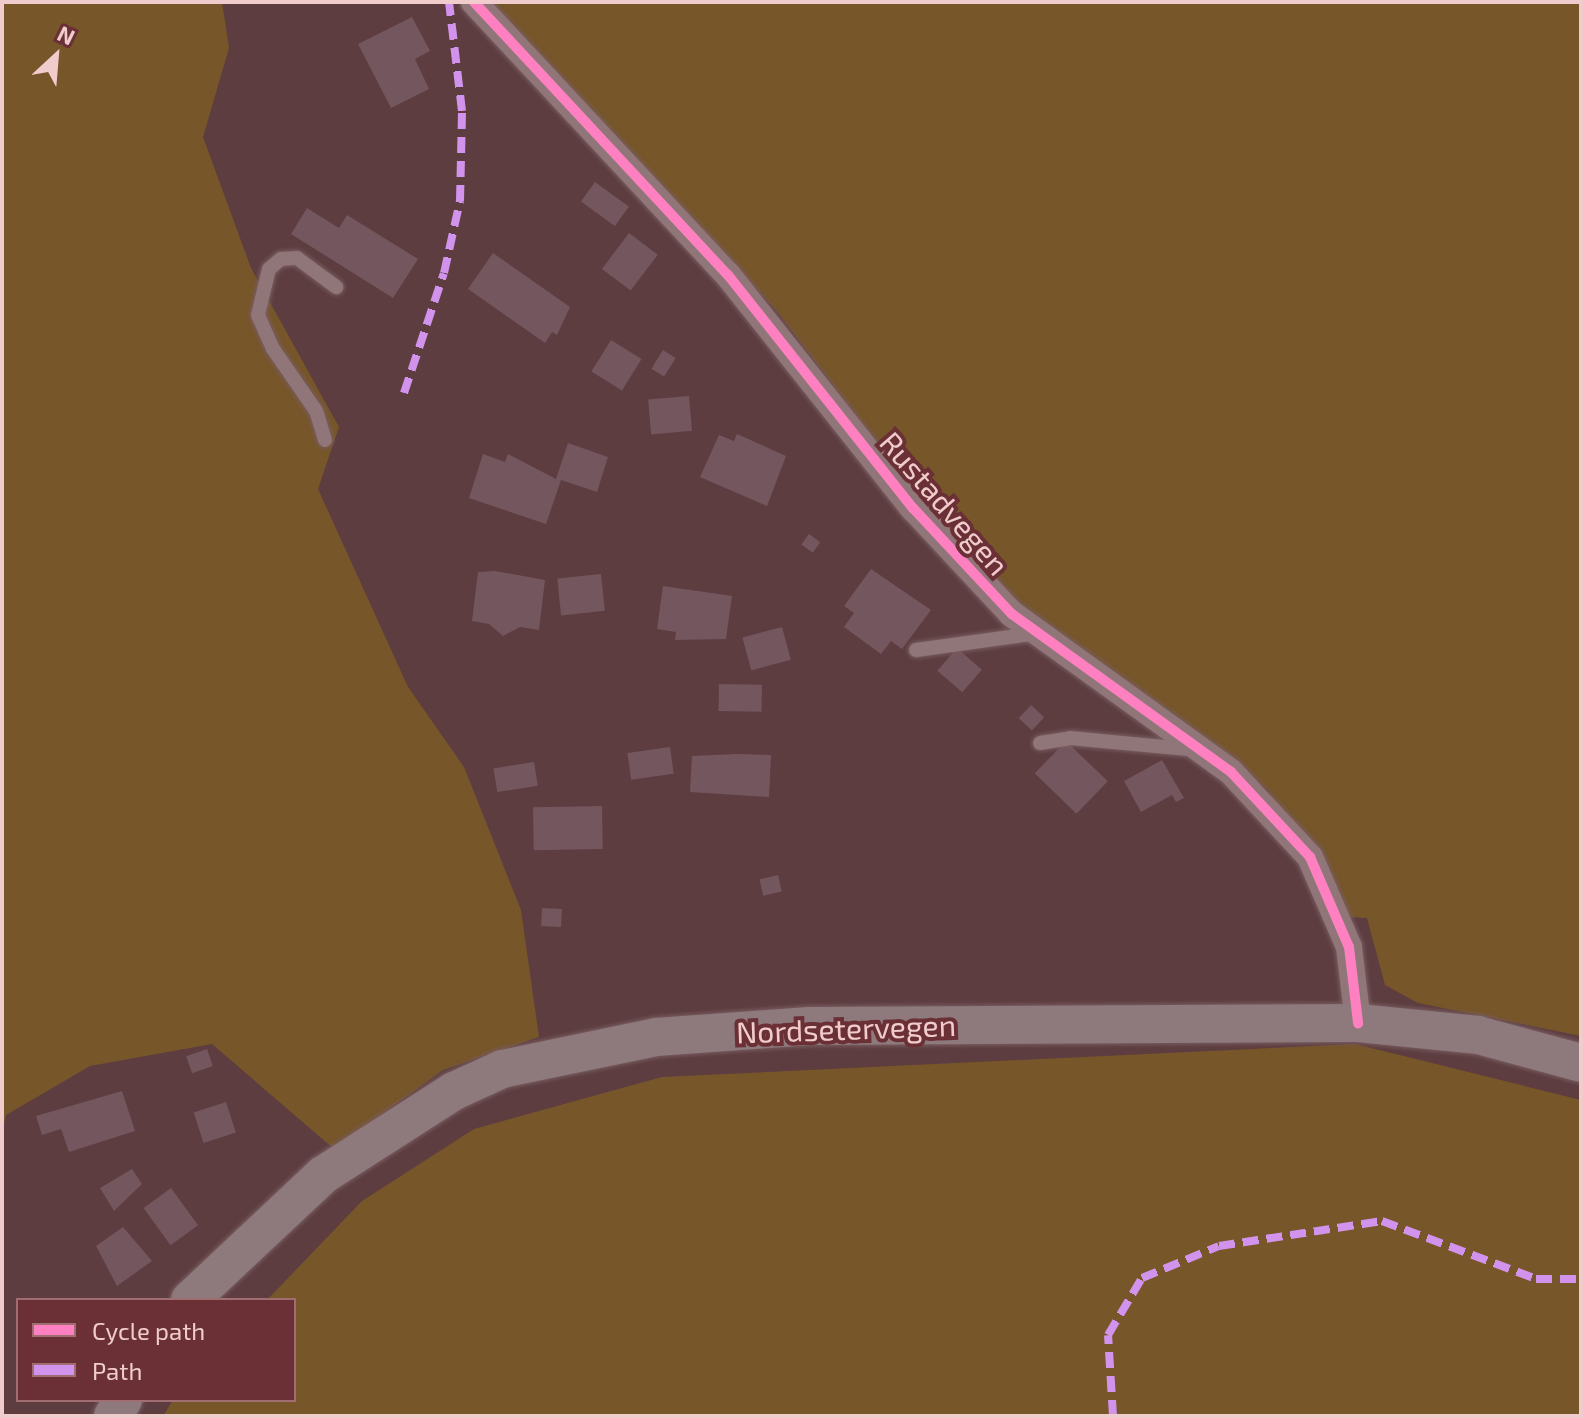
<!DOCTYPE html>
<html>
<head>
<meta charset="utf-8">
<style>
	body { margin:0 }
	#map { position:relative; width:1583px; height:1418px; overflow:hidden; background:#5d3d40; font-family:"Exo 2",sans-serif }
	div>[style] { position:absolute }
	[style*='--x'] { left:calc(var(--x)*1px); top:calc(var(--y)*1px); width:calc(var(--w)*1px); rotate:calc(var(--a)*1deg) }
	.green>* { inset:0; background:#77562a }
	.building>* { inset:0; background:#74565e; transform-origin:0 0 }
	.roads { filter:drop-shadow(0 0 2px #785c5f) drop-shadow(0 0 2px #785c5f) }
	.lane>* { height:14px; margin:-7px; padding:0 7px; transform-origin:7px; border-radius:7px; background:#907678 }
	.street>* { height:26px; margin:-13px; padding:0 13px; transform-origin:13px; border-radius:13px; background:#907678 }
	.secondary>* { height:38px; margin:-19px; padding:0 19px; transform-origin:19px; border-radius:19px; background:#8e797c }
	.quiet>* { height:8px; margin-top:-4px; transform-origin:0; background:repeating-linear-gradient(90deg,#d193ec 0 16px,transparent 0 24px) }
	.cycleway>* { height:10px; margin:-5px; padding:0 5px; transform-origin:5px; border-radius:5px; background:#ff80c0 }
	span { translate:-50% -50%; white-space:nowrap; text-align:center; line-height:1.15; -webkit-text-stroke:8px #6a3036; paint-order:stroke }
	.street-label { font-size:30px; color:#f0cccd }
	.frame { position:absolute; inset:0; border:4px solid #f0cccd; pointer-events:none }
	.legend { position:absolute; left:16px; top:1298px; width:280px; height:104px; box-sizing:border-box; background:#6a3036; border:2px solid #a06e72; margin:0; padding:10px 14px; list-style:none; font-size:24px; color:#f0cccd }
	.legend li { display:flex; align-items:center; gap:16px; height:40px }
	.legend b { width:40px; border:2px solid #a06e72 }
	.north { position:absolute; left:16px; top:16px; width:80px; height:80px; -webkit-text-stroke:6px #6a3036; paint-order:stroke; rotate:26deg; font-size:22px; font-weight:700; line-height:32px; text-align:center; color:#f0cccd }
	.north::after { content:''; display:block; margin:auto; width:28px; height:36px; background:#f0cccd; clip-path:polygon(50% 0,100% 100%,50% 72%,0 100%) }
</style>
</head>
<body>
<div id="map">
	<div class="green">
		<i style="clip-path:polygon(2px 2px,222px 2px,229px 48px,203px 137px,251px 268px,339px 427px,318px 489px,408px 687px,464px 767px,521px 910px,539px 1037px,443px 1070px,334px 1149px,212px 1044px,90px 1066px,6px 1115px,2px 1134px)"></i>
		<i style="clip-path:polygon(489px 2px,1581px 2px,1581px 1036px,1418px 1003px,1385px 985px,1367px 918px,1326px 916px,1268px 790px,1015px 604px,907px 483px,776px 310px)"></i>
		<i style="clip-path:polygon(1355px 1044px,1581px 1100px,1581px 1416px,163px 1416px,173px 1400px,294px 1400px,294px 1300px,267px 1300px,362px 1201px,474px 1129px,662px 1077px)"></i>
	</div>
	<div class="building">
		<i style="clip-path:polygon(412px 17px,430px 51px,415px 59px,429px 89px,391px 108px,358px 44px)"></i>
		<i style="left:595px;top:182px;width:42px;height:24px;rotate:36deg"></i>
		<i style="clip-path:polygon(307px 208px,339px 228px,347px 215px,418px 259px,393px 298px,291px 234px)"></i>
		<i style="left:629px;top:233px;width:36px;height:45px;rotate:37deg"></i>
		<i style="clip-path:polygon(493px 253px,570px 307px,557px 335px,552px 332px,545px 343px,468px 289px)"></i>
		<i style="left:611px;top:340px;width:36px;height:37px;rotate:32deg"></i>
		<i style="left:663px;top:350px;width:15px;height:22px;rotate:32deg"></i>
		<i style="left:689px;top:396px;width:35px;height:41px;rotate:85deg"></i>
		<i style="clip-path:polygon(737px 434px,786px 456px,767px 506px,700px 477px,719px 435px,734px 441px)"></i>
		<i style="clip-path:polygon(568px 443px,608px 457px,597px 492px,561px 480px,546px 524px,469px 498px,483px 454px,505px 462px,508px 454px,556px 479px)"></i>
		<i style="left:809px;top:534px;width:14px;height:13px;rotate:36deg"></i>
		<i style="clip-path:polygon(871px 569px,931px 610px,902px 649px,891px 641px,881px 654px,844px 627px,854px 613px,844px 606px)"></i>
		<i style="clip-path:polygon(495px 571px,545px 580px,539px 630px,520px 627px,503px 636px,489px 624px,472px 621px,478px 572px)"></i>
		<i style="left:601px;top:574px;width:37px;height:44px;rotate:84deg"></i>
		<i style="clip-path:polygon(663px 586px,732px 596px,726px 639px,675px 640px,676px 632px,657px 629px)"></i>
		<i style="left:782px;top:627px;width:34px;height:41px;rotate:75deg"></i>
		<i style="left:957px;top:648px;width:33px;height:30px;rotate:41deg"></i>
		<i style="left:719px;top:684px;width:43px;height:27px;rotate:1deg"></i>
		<i style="left:1031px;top:705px;width:18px;height:18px;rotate:43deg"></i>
		<i style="left:1066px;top:741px;width:58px;height:45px;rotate:44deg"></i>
		<i style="left:670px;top:747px;width:27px;height:43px;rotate:82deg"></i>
		<i style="clip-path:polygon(736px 754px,771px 755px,769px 797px,690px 792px,692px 756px)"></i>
		<i style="clip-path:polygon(1162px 760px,1184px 798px,1176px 802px,1172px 795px,1141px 812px,1124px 781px)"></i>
		<i style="left:534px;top:762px;width:24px;height:41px;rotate:81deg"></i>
		<i style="left:602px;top:806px;width:43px;height:69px;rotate:89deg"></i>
		<i style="left:778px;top:875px;width:17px;height:19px;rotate:77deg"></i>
		<i style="left:542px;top:908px;width:20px;height:18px;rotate:3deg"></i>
		<i style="left:207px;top:1049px;width:18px;height:22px;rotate:71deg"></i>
		<i style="clip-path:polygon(122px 1091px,135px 1131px,69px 1152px,61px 1129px,42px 1135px,36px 1116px)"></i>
		<i style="left:226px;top:1102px;width:32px;height:34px;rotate:72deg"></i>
		<i style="clip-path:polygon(132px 1169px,142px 1184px,114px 1211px,100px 1188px)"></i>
		<i style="left:171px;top:1188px;width:46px;height:34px;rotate:54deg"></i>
		<i style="clip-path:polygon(123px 1227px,152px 1261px,117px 1286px,96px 1246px)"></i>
	</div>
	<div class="roads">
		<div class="lane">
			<i style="--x:325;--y:440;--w:30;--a:-107"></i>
			<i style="--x:316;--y:411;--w:75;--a:-124.7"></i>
			<i style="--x:273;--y:349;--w:37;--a:-114"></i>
			<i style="--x:258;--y:315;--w:47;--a:-76.6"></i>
			<i style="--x:269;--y:269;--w:16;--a:-40"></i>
			<i style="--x:281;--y:259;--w:16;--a:-4"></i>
			<i style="--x:297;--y:258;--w:49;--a:36.6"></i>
			<i style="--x:916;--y:650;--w:123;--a:-7.9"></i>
			<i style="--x:1040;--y:743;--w:30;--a:-9"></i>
			<i style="--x:1070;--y:738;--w:129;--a:5.4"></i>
		</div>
		<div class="street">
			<i style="--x:474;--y:2;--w:373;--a:47.1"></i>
			<i style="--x:728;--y:275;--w:298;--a:51.6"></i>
			<i style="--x:913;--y:508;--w:145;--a:47"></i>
			<i style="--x:1012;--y:614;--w:270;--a:35.8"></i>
			<i style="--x:1231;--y:772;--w:116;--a:47.1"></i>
			<i style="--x:1310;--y:857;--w:98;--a:66.6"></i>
			<i style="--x:1349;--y:947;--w:77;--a:83.2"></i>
		</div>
		<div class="secondary">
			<i style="--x:190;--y:1300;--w:183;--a:-43.2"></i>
			<i style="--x:323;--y:1175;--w:156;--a:-32.7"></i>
			<i style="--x:454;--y:1091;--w:53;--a:-24.6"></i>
			<i style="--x:502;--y:1069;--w:157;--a:-11.7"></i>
			<i style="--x:656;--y:1037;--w:154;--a:-4.1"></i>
			<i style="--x:810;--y:1026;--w:548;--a:-0.31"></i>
			<i style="--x:1358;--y:1023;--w:121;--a:5.7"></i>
			<i style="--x:1478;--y:1035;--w:107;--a:15.2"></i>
			<i style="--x:113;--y:1416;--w:19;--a:-58"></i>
		</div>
	</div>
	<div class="quiet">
		<i style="--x:404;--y:393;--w:126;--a:-71.6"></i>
		<i style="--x:444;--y:273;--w:74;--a:-77.5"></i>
		<i style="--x:460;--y:201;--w:90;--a:-88.7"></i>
		<i style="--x:462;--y:111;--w:110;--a:-96.8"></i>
		<i style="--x:1113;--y:1416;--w:81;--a:-93.5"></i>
		<i style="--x:1108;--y:1335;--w:66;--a:-59.2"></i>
		<i style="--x:1142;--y:1278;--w:83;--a:-22.6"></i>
		<i style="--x:1219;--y:1246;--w:165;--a:-8.7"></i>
		<i style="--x:1382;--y:1221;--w:165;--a:20.6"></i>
		<i style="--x:1536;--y:1279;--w:45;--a:0"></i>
	</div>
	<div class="cycleway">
		<i style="--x:474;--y:2;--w:373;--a:47.1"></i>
		<i style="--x:728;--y:275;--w:298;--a:51.6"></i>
		<i style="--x:913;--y:508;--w:145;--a:47"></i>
		<i style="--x:1012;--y:614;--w:270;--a:35.8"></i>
		<i style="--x:1231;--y:772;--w:116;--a:47.1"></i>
		<i style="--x:1310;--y:857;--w:98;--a:66.6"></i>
		<i style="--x:1349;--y:947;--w:77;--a:83.2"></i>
	</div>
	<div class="street-label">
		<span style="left:945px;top:503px;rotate:49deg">Rustadvegen</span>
		<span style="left:846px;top:1028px;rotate:-2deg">Nordsetervegen</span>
	</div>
	<div class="frame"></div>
	<ul class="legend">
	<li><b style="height:10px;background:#ff80c0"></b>Cycle path</li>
	<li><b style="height:10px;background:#d193ec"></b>Path</li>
	</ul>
	<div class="north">N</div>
</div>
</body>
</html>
